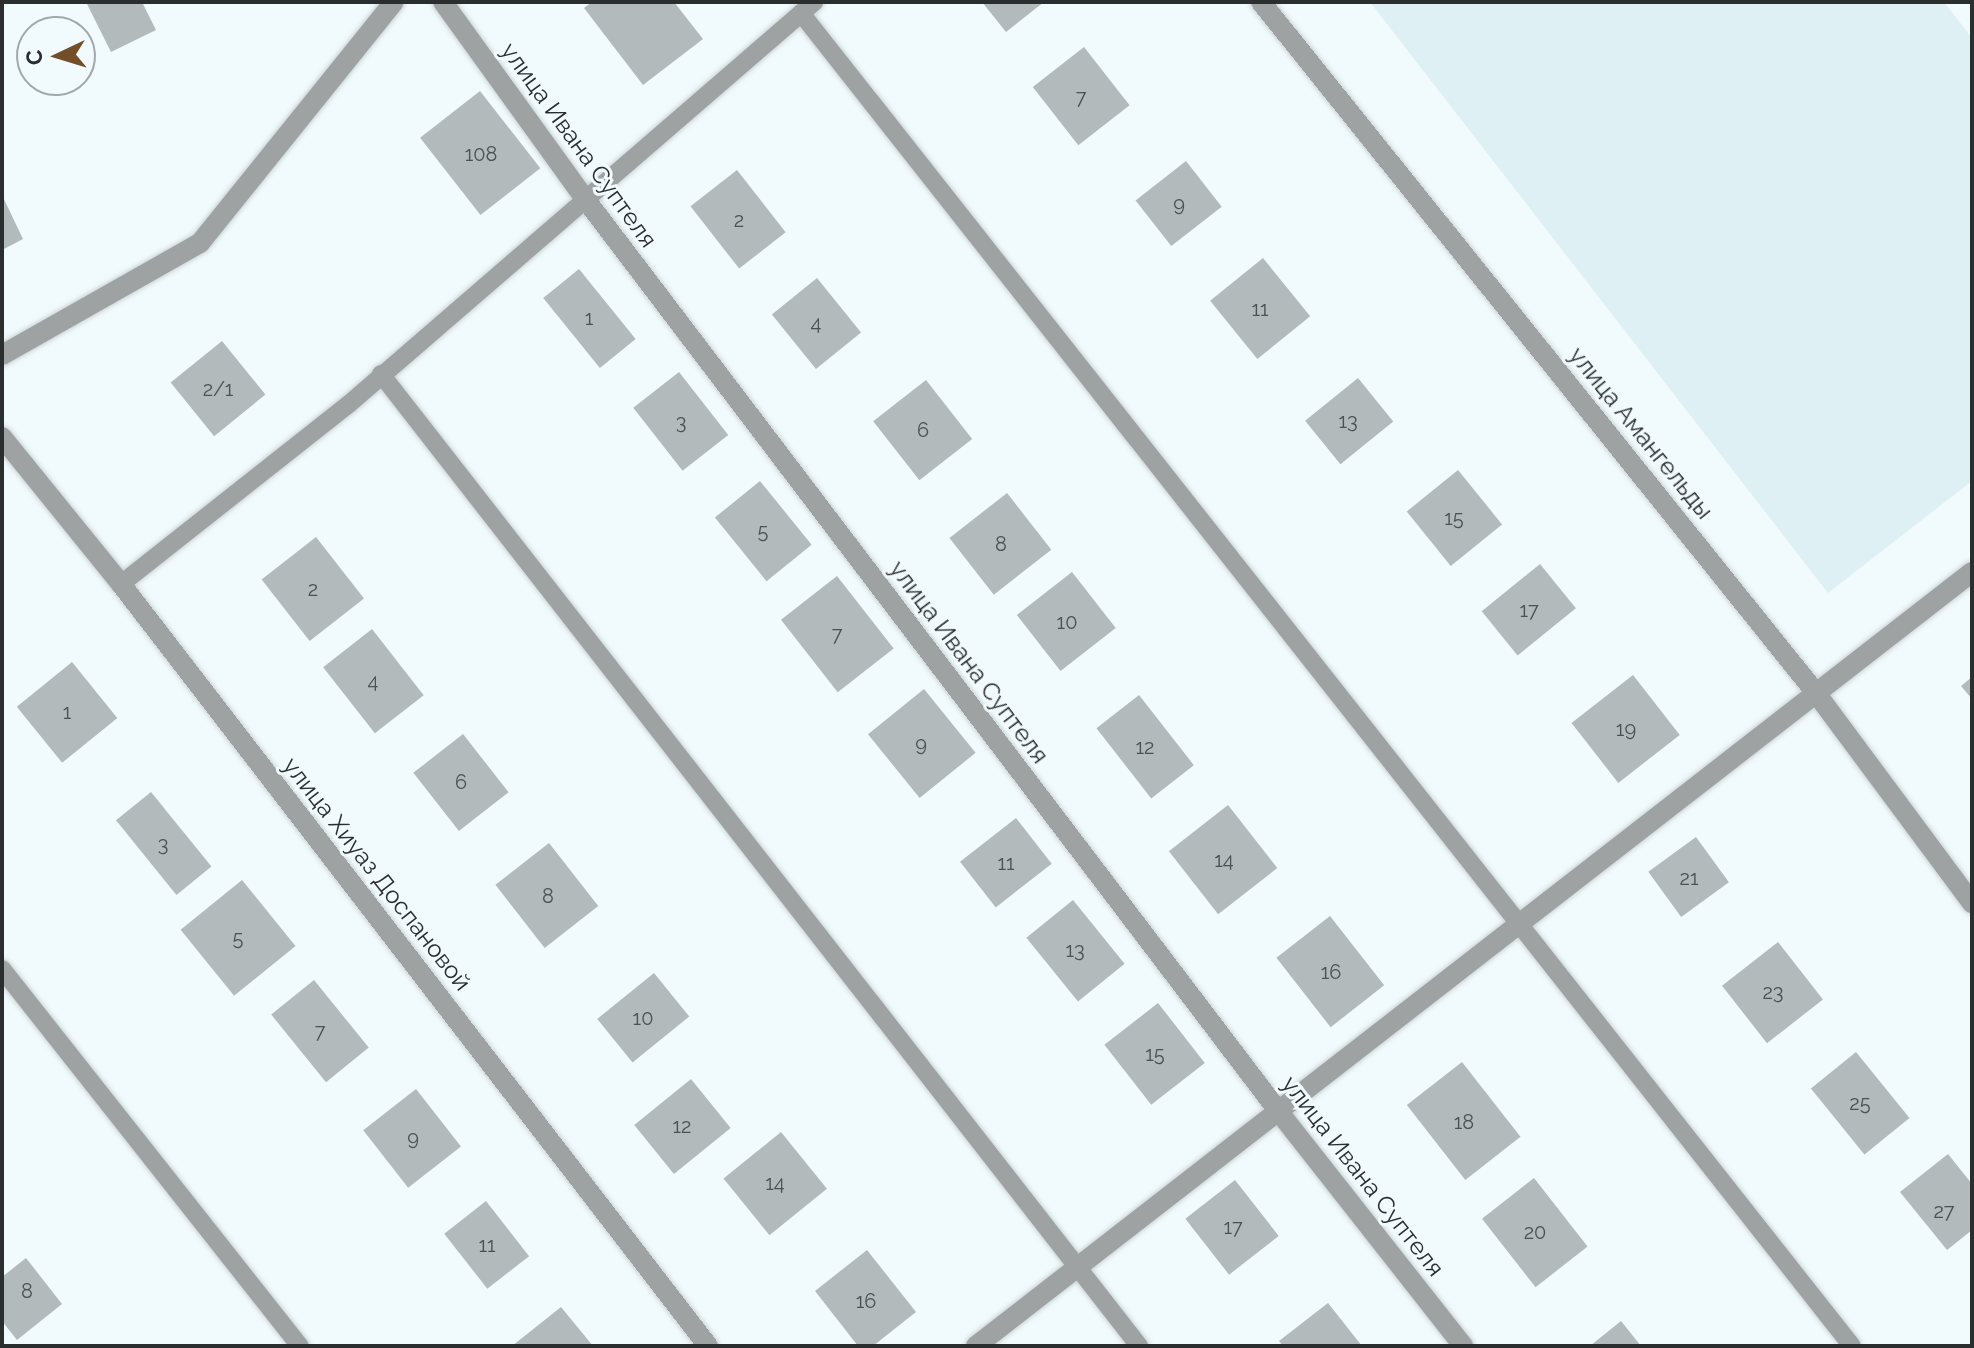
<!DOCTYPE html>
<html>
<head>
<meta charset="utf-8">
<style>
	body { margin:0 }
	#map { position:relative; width:1974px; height:1348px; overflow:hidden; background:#f1fafc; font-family:Raleway,sans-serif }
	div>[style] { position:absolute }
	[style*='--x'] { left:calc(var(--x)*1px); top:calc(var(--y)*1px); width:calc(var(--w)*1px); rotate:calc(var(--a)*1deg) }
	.built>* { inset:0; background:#def0f4 }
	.building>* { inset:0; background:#b2babc; transform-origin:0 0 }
	.roads { filter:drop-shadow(0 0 2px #cdd5d7) drop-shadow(0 0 2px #cdd5d7) }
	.lane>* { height:18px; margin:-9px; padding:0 9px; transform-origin:9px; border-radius:9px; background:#9ea2a3 }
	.street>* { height:20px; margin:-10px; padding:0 10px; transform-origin:10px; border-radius:10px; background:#9ea2a3 }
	span { translate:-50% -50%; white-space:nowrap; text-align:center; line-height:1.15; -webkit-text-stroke:6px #f1fafc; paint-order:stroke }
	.number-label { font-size:20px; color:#4d5152 }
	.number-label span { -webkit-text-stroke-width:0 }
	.street-label { font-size:24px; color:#2b2e2f }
	.frame { position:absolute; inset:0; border:4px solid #2b2e2f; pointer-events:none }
	.north { position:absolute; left:16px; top:16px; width:80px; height:80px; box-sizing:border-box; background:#f1fafc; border:2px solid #a2a8aa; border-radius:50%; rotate:266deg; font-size:22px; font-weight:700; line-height:32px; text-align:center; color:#2b2e2f }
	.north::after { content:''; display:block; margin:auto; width:28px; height:36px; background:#734e29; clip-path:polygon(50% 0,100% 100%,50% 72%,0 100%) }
</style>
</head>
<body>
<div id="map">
	<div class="built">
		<i style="clip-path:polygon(1370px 2px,1944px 2px,1972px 38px,1972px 481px,1828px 593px)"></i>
	</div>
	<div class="building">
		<i style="clip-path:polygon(86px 2px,142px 2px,156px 30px,111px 52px)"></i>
		<i style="clip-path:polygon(592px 2px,674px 2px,703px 39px,643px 85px,584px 8px)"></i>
		<i style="clip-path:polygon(982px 2px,1044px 2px,1006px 32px)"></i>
		<i style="left:1084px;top:47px;width:74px;height:65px;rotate:52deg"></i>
		<i style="left:480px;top:91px;width:98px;height:76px;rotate:52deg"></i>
		<i style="left:1186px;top:161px;width:58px;height:64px;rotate:52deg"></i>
		<i style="left:737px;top:170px;width:79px;height:59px;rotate:52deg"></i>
		<i style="clip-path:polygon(2px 195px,23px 239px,2px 250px)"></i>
		<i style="left:1263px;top:258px;width:75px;height:68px;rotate:51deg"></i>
		<i style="left:579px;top:269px;width:90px;height:46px;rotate:51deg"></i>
		<i style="left:817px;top:278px;width:70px;height:58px;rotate:51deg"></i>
		<i style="left:222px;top:341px;width:69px;height:66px;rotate:51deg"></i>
		<i style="left:679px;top:372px;width:80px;height:58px;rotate:52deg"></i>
		<i style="left:1358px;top:378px;width:56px;height:68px;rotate:51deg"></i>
		<i style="left:926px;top:380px;width:75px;height:67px;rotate:52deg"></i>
		<i style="left:1458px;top:470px;width:70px;height:66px;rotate:51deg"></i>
		<i style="left:760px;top:481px;width:82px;height:58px;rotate:51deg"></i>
		<i style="left:1007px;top:493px;width:72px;height:73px;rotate:52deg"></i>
		<i style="left:316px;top:537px;width:78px;height:69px;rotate:52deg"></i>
		<i style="left:1540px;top:564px;width:57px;height:75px;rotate:51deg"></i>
		<i style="left:1072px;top:572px;width:71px;height:70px;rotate:52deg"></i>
		<i style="left:837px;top:576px;width:92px;height:71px;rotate:52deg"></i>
		<i style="left:372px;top:629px;width:84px;height:62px;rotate:52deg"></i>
		<i style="left:72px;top:662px;width:72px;height:71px;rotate:51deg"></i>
		<i style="left:1633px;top:675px;width:76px;height:78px;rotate:52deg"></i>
		<i style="clip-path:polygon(1972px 677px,1972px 699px,1961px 686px)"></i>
		<i style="left:924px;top:689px;width:82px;height:72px;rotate:51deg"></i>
		<i style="left:1139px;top:695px;width:89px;height:54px;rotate:52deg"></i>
		<i style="left:463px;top:734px;width:74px;height:63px;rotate:52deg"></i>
		<i style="left:151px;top:792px;width:96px;height:45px;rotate:51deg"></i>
		<i style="left:1228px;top:805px;width:80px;height:75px;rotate:52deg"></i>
		<i style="left:1016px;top:818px;width:58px;height:71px;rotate:52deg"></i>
		<i style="left:1696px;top:837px;width:56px;height:59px;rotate:54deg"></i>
		<i style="left:549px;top:843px;width:80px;height:68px;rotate:52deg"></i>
		<i style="left:242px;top:880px;width:85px;height:79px;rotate:51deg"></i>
		<i style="left:1073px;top:900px;width:82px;height:60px;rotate:51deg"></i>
		<i style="left:1330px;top:916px;width:88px;height:68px;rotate:52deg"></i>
		<i style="left:1778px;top:942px;width:73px;height:71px;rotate:52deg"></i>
		<i style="left:654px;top:973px;width:56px;height:73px;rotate:51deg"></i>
		<i style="left:314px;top:980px;width:87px;height:55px;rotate:51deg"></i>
		<i style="left:1158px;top:1003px;width:76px;height:68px;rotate:52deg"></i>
		<i style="left:1856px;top:1052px;width:85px;height:58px;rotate:51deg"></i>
		<i style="left:1462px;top:1062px;width:95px;height:70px;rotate:52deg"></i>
		<i style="left:691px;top:1079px;width:63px;height:73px;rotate:51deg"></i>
		<i style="left:416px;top:1089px;width:73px;height:67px;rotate:52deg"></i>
		<i style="left:781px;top:1132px;width:73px;height:74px;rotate:51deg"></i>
		<i style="clip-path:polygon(1948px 1154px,1972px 1184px,1972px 1230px,1947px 1250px,1900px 1192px)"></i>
		<i style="left:1534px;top:1178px;width:87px;height:66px;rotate:52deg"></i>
		<i style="left:1235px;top:1180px;width:71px;height:63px;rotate:52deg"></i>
		<i style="left:486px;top:1201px;width:70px;height:53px;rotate:52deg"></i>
		<i style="clip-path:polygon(867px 1250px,916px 1312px,873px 1346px,858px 1346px,815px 1291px)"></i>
		<i style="clip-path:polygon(26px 1258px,62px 1304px,17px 1340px,2px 1321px,2px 1277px)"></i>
		<i style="clip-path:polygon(1328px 1303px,1362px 1346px,1283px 1346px,1279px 1341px)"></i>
		<i style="clip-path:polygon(561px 1307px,593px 1346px,512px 1346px)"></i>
		<i style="clip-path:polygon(1621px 1321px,1641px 1346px,1590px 1346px)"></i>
	</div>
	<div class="roads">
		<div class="lane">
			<i style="--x:801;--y:13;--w:1697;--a:51.75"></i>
			<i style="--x:381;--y:374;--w:1233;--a:52.05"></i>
			<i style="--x:121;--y:584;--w:290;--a:-38.3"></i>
			<i style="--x:349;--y:404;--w:615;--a:-40.84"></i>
			<i style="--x:2;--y:969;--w:481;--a:51.7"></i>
		</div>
		<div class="street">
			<i style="--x:443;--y:2;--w:244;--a:54.2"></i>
			<i style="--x:586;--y:200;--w:1145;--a:52.77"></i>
			<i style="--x:1279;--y:1112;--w:298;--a:51.8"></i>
			<i style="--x:1261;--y:2;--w:886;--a:51.23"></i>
			<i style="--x:1816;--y:693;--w:262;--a:53.4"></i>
			<i style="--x:2;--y:355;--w:227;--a:-29.5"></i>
			<i style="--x:200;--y:243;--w:309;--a:-51.2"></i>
			<i style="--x:2;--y:437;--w:189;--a:51"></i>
			<i style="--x:121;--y:584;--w:962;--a:52.39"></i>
			<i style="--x:976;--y:1346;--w:1261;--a:-37.85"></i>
		</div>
	</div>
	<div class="number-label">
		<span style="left:1081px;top:97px">7</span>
		<span style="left:481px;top:154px">108</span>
		<span style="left:1179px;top:204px">9</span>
		<span style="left:739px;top:220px">2</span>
		<span style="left:1260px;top:309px">11</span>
		<span style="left:589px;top:318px">1</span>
		<span style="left:816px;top:323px">4</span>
		<span style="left:218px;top:389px">2/1</span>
		<span style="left:1348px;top:421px">13</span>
		<span style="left:681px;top:422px">3</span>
		<span style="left:923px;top:430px">6</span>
		<span style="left:1454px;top:518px">15</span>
		<span style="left:763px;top:531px">5</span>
		<span style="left:1001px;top:544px">8</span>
		<span style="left:313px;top:589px">2</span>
		<span style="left:1529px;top:610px">17</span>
		<span style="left:1067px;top:622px">10</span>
		<span style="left:837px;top:634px">7</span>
		<span style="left:373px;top:681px">4</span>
		<span style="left:67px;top:712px">1</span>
		<span style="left:1626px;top:729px">19</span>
		<span style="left:921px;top:744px">9</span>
		<span style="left:1145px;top:747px">12</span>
		<span style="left:461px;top:782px">6</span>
		<span style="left:163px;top:844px">3</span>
		<span style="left:1224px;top:860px">14</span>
		<span style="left:1006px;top:863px">11</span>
		<span style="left:1689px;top:878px">21</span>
		<span style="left:548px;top:896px">8</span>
		<span style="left:238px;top:938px">5</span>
		<span style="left:1075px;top:950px">13</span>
		<span style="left:1331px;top:972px">16</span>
		<span style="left:1773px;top:992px">23</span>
		<span style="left:643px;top:1018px">10</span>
		<span style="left:320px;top:1031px">7</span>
		<span style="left:1155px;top:1054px">15</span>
		<span style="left:1860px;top:1103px">25</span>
		<span style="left:1464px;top:1122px">18</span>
		<span style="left:682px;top:1126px">12</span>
		<span style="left:413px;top:1138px">9</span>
		<span style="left:775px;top:1183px">14</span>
		<span style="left:1944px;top:1211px">27</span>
		<span style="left:1233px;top:1227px">17</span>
		<span style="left:1535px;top:1232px">20</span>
		<span style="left:487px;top:1245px">11</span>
		<span style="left:27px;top:1291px">8</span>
		<span style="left:866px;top:1301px">16</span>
	</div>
	<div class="street-label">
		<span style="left:579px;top:145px;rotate:54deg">улица Ивана Суптеля</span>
		<span style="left:1641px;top:433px;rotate:51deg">улица Амангельды</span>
		<span style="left:969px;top:662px;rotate:53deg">улица Ивана Суптеля</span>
		<span style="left:377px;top:874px;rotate:52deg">улица Хиуаз Доспановой</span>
		<span style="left:1363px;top:1176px;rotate:52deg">улица Ивана Суптеля</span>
	</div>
	<div class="frame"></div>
	<div class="north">С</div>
</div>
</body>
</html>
